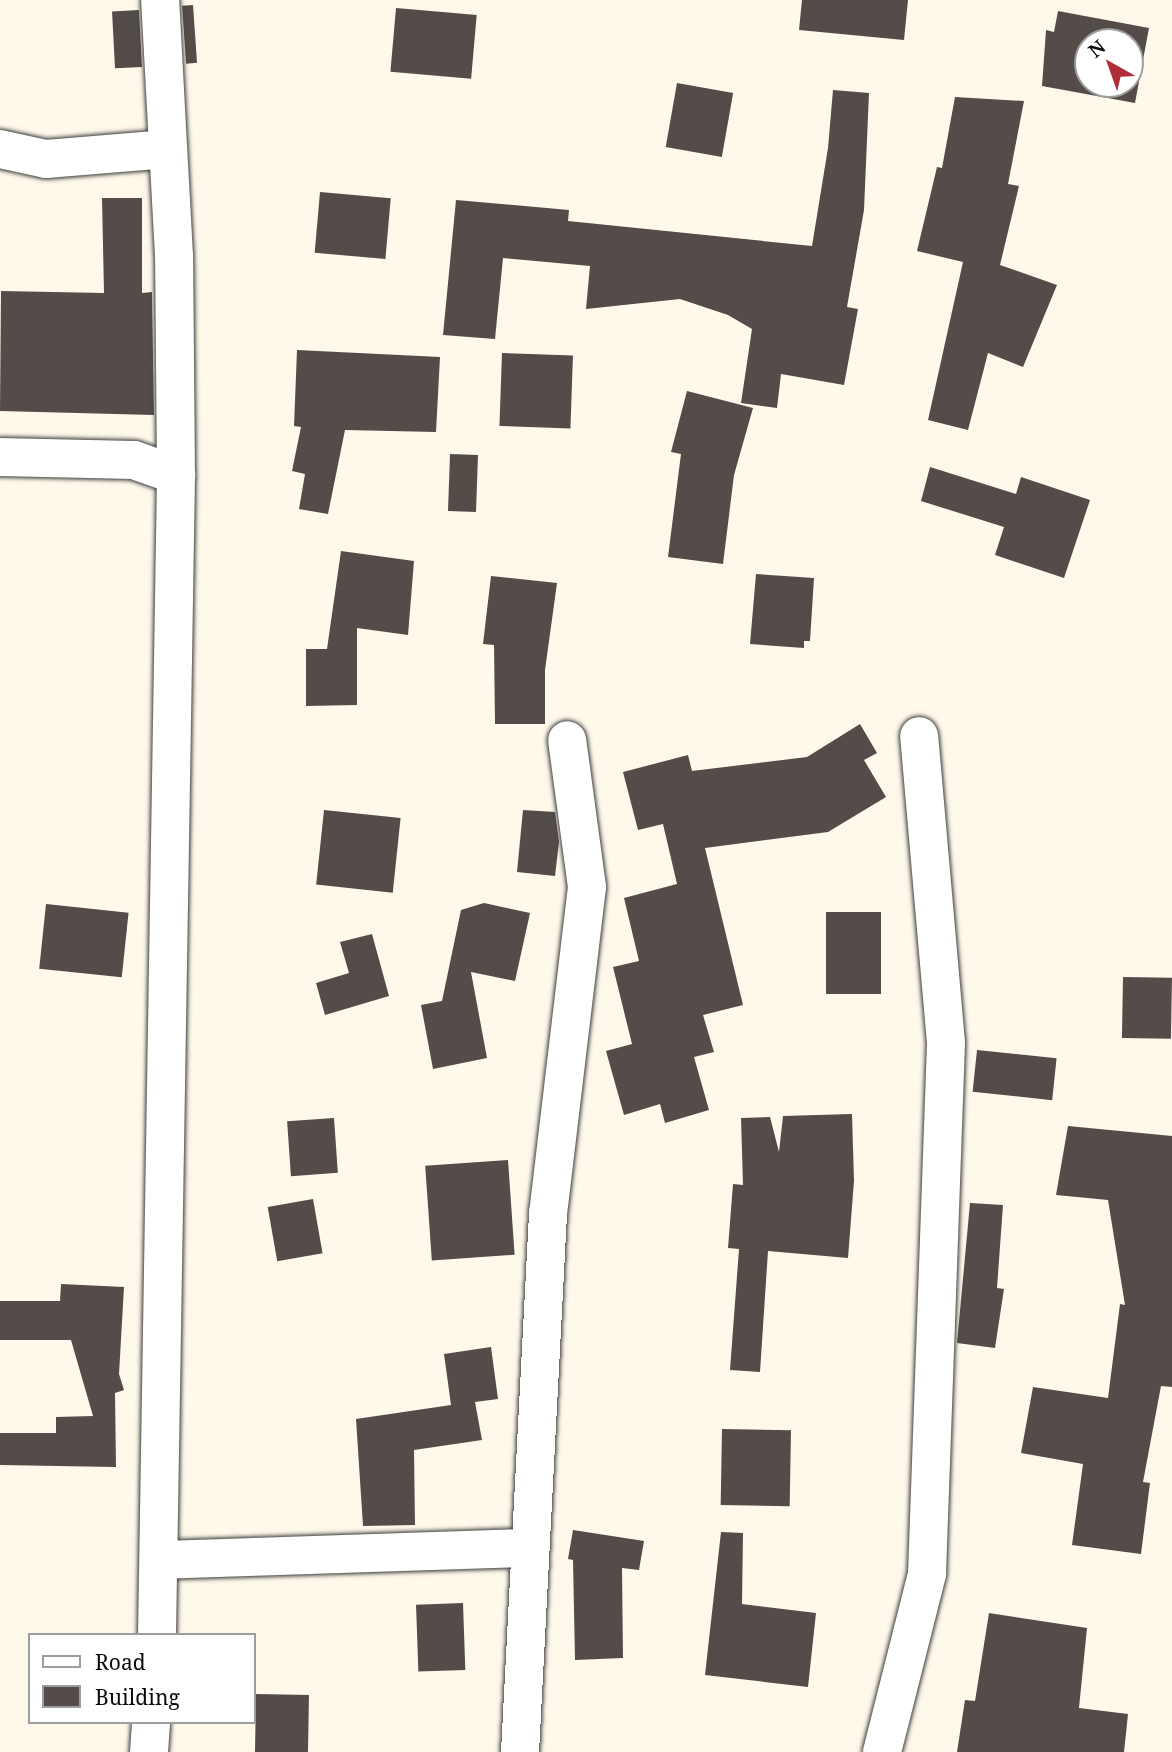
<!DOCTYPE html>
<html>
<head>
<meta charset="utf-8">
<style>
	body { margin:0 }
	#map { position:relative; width:1172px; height:1752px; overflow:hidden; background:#fef9ea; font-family:"Noto Serif",serif }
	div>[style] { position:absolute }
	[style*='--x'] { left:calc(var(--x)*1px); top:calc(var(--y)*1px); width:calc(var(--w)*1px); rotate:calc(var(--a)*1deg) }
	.building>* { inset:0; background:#534c48; transform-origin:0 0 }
	.roads { filter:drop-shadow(0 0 2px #3e3e3e) drop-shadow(0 0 2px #3e3e3e) }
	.minor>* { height:38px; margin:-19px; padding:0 19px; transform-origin:19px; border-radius:19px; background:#fff }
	span { translate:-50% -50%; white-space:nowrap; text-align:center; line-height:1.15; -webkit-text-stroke:7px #fff; paint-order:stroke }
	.legend { position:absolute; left:28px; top:1633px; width:228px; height:91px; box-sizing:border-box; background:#fff; border:2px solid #9d9d9d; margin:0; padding:9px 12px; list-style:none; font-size:21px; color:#0b0b0b }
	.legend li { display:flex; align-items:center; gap:14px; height:35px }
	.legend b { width:35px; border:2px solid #9d9d9d }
	.north { position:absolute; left:1074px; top:28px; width:70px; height:70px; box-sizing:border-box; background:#fff; border:2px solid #9d9d9d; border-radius:50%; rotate:320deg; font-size:19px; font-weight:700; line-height:28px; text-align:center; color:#0b0b0b }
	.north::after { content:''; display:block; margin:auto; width:24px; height:32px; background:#b12c36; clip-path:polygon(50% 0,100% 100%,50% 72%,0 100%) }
</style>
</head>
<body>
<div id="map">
	<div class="building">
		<i style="clip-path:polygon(802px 0,908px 0,904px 40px,799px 30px)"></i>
		<i style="left:193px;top:5px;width:58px;height:11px;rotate:86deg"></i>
		<i style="left:396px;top:8px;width:81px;height:64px;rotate:5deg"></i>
		<i style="left:139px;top:10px;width:57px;height:27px;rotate:87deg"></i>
		<i style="clip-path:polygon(evenodd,1058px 11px,1149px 28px,1135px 103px,1042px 86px,1046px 30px,1054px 32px,1058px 11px,1088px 42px,1130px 42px,1130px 84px,1088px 84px,1088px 42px)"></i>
		<i style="left:677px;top:83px;width:57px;height:65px;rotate:10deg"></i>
		<i style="clip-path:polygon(833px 90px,869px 93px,864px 210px,847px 307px,858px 309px,844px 385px,781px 374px,777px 408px,741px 403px,752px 329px,728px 315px,680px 299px,586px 309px,590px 266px,503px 258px,495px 339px,443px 335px,456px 200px,569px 210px,568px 221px,812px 246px,828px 148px)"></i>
		<i style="clip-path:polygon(955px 97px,1024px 101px,1008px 184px,1019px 186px,1000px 265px,1057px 285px,1023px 367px,988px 353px,968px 430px,928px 420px,963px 262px,917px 251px,937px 167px,942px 168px)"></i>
		<i style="left:320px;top:192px;width:71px;height:61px;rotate:5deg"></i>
		<i style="clip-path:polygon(102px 198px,142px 198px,142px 293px,152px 292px,154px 415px,0 411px,1px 291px,104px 293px)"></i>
		<i style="clip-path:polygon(297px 350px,440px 357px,436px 432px,345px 430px,328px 514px,299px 509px,305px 474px,292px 471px,301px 427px,294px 426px)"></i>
		<i style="left:502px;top:353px;width:71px;height:73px;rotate:2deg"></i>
		<i style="clip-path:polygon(687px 391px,753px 408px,734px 475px,723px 564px,668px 557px,681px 454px,671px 452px)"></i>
		<i style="left:450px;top:454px;width:28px;height:57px;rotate:2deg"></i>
		<i style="clip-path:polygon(930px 467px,1016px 494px,1021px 477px,1090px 500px,1064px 578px,995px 555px,1004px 527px,921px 501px)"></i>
		<i style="clip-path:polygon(341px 551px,414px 561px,408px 635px,357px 628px,357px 705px,306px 706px,306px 649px,327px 649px)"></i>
		<i style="clip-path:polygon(756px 574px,814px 578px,810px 641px,804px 641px,804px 648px,750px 644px)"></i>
		<i style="clip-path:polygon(491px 576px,557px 583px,545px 670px,545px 724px,495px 724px,494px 645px,483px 644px)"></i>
		<i style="clip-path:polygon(860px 724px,877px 753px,864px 760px,886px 797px,828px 832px,705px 848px,743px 1005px,703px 1015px,714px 1052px,694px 1057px,709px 1110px,665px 1123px,660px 1104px,624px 1115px,606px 1051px,632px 1044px,613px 967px,639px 961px,624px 898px,677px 884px,663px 824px,638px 830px,623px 772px,688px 755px,692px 771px,807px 757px)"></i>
		<i style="left:324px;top:810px;width:77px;height:75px;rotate:6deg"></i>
		<i style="clip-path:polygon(523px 810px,555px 812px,559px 842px,555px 876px,517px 872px)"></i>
		<i style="clip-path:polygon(484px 903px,530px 913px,515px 981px,471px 972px,487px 1058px,433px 1069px,421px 1005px,442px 1001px,461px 910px)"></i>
		<i style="left:46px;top:904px;width:83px;height:65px;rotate:6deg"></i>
		<i style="left:826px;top:912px;width:55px;height:82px"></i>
		<i style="clip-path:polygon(372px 934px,389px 996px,325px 1015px,316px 983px,349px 973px,340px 942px)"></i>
		<i style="left:1123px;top:977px;width:49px;height:61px;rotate:1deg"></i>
		<i style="left:977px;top:1050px;width:80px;height:42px;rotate:6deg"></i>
		<i style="clip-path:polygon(852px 1114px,854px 1181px,848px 1258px,768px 1251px,760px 1372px,730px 1370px,739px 1249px,728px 1248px,733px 1184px,743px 1185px,741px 1118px,770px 1117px,779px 1152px,783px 1116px)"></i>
		<i style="left:334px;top:1118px;width:55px;height:47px;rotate:86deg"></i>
		<i style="clip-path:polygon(1068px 1126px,1172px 1136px,1172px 1387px,1161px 1386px,1143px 1482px,1150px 1483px,1141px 1554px,1072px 1545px,1083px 1464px,1021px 1453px,1033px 1387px,1108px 1398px,1120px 1304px,1125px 1305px,1108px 1200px,1056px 1195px)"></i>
		<i style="left:508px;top:1160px;width:95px;height:83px;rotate:86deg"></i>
		<i style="left:313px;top:1199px;width:55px;height:46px;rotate:80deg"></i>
		<i style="clip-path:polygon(970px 1203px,1003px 1205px,997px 1288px,1004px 1289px,995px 1348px,957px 1343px)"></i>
		<i style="clip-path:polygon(61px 1284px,124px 1287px,119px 1374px,124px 1390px,115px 1393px,116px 1467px,0 1465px,0 1433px,56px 1433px,56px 1417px,93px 1416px,71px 1340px,0 1340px,0 1301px,60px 1301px)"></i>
		<i style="clip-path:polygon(491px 1347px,498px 1399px,475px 1402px,482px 1440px,414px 1450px,415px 1525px,363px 1526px,356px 1419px,451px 1405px,444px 1354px)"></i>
		<i style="left:722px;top:1429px;width:69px;height:76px;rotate:1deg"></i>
		<i style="clip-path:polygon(573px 1530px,644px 1541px,639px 1570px,622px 1568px,623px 1658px,575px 1660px,573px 1560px,568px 1559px)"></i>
		<i style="clip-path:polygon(721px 1532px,743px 1533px,742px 1604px,816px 1613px,808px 1687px,705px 1675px)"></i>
		<i style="left:463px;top:1603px;width:67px;height:47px;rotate:88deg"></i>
		<i style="clip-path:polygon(989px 1613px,1087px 1628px,1079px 1708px,1128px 1714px,1124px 1752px,957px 1752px,965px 1700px,975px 1701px)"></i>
		<i style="left:256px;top:1694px;width:53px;height:58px;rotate:1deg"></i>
	</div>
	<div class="roads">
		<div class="minor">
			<i style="--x:0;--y:149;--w:47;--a:12.3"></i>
			<i style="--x:46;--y:159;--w:122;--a:-4.7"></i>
			<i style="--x:0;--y:457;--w:134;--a:1.3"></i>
			<i style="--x:134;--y:460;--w:45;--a:19.7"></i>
			<i style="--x:160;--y:1560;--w:368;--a:-1.9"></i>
			<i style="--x:157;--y:1635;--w:1160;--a:-89.06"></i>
			<i style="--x:176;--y:475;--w:219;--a:-90.5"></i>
			<i style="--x:174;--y:256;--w:256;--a:-93.1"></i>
			<i style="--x:149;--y:1752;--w:30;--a:-86"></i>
			<i style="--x:520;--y:1752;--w:539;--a:-87.02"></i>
			<i style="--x:548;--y:1214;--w:329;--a:-83.2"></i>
			<i style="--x:587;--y:887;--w:148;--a:-97.7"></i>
			<i style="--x:882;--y:1752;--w:184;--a:-75.8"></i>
			<i style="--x:927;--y:1574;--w:531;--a:-87.95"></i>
			<i style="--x:946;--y:1043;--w:308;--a:-95"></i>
		</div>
	</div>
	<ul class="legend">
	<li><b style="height:9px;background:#fff"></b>Road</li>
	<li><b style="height:19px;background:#534c48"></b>Building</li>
	</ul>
	<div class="north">N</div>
</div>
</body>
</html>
